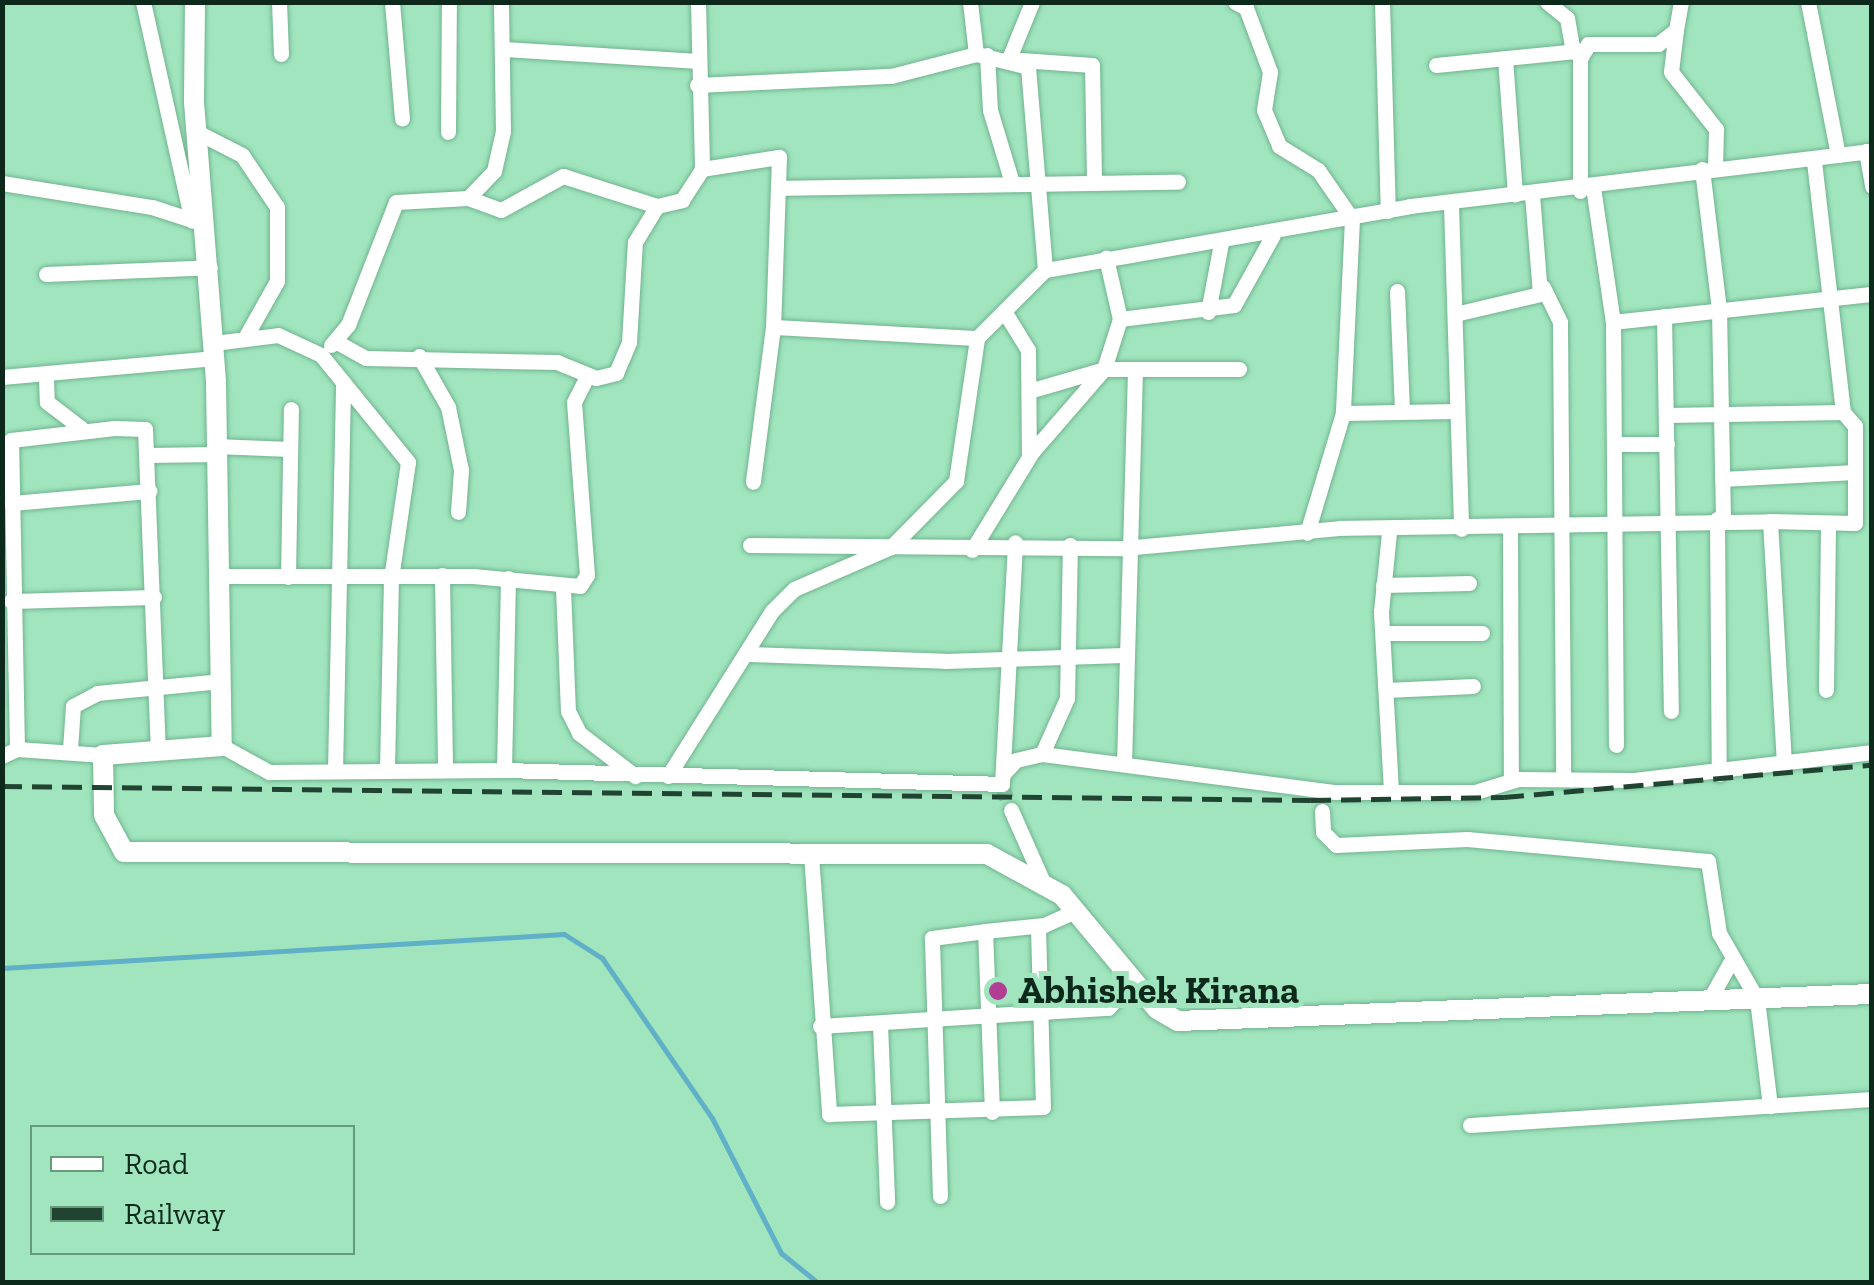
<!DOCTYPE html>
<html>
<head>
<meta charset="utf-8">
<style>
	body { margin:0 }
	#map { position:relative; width:1874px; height:1285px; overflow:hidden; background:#a0e5be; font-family:"Zilla Slab",serif }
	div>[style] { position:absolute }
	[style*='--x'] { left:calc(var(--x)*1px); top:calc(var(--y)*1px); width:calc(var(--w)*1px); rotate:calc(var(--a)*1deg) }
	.stream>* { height:5px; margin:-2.5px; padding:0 2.5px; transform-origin:2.5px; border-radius:2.5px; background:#60b0c7 }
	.minor-tunnel>* { height:15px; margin-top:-7.5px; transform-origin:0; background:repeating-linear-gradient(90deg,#83bf9d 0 15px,transparent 0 23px) }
	.roads { filter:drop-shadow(0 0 2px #71b48f) drop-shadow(0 0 2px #71b48f) }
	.minor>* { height:15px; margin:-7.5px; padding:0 7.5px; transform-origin:7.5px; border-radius:7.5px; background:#fff }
	.tertiary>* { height:20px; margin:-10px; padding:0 10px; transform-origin:10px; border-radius:10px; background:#fff }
	.rail>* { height:5px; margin-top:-2.5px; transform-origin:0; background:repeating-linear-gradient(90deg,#214331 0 20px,transparent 0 30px) }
	.dots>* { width:28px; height:28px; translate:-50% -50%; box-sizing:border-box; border:5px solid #a0e5be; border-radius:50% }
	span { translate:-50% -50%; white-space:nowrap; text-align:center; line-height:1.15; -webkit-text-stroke:10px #a0e5be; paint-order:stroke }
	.poi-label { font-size:38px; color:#0d291b; font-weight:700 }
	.left { translate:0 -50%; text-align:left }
	.frame { position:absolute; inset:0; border:5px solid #0d291b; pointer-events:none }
	.legend { position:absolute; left:30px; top:1125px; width:325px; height:130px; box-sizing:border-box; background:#a0e5be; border:2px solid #659a7d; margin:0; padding:12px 18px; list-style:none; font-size:30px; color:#0d291b }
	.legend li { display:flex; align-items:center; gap:20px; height:50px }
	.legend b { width:50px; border:2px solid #659a7d }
</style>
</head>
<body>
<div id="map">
	<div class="stream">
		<i style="--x:2;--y:968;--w:563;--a:-3.46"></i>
		<i style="--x:564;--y:934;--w:45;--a:32.3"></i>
		<i style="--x:602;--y:958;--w:194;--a:55.5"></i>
		<i style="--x:712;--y:1118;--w:152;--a:62.9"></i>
		<i style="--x:781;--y:1253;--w:46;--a:38.9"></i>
	</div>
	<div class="minor-tunnel">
		<i style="--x:1002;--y:784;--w:28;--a:71"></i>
	</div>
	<div class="roads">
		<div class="minor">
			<i style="--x:143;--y:2;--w:224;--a:77.4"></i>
			<i style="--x:279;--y:2;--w:52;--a:87.8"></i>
			<i style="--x:392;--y:2;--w:117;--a:85.1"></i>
			<i style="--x:698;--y:2;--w:167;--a:88.6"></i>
			<i style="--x:702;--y:169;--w:78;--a:-8.9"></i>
			<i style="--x:779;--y:157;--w:170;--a:92"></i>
			<i style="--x:773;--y:327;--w:156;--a:97.4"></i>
			<i style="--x:970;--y:2;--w:52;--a:83.4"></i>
			<i style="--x:976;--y:54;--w:54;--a:14"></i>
			<i style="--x:1028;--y:67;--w:204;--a:85.2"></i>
			<i style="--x:1235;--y:2;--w:13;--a:29"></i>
			<i style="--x:1246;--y:8;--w:68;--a:69.4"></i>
			<i style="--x:1270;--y:72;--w:38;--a:99"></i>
			<i style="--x:1264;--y:110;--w:39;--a:67"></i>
			<i style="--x:1279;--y:146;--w:46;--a:31.6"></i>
			<i style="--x:1318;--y:170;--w:60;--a:55.2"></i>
			<i style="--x:1352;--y:219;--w:194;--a:92.7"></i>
			<i style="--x:1343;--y:413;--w:125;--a:106.7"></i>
			<i style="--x:1382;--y:2;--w:209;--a:88.4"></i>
			<i style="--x:1547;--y:2;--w:26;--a:39"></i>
			<i style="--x:1567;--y:18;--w:34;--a:80"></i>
			<i style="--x:1808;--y:2;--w:156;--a:78.9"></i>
			<i style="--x:1676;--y:30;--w:42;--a:96.8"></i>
			<i style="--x:1671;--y:72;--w:73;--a:51.7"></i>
			<i style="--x:1716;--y:129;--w:40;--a:91.4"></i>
			<i style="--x:504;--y:49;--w:195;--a:3.5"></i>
			<i style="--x:987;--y:55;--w:55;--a:86.9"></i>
			<i style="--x:990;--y:110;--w:76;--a:73.2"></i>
			<i style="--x:1010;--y:56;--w:58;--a:-67.8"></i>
			<i style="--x:1505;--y:58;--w:137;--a:85.8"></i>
			<i style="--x:1021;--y:60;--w:71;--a:4"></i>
			<i style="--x:1092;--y:65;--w:118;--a:89"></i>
			<i style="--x:1436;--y:65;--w:150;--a:-5.7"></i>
			<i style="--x:697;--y:85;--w:194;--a:-2.7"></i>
			<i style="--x:891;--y:76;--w:88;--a:-14.5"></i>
			<i style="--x:197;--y:132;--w:51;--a:27.1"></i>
			<i style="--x:242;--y:155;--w:63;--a:56.1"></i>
			<i style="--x:277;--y:207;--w:74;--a:90"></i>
			<i style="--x:277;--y:281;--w:61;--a:119.5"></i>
			<i style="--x:448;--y:132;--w:130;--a:-89.6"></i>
			<i style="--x:1866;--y:151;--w:36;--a:80"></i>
			<i style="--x:1702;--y:169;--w:142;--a:83.1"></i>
			<i style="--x:1719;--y:310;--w:209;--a:88.9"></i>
			<i style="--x:2;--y:183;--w:152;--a:9.1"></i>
			<i style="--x:152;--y:207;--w:52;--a:18.1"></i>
			<i style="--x:1593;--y:187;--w:136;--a:81.6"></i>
			<i style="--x:1613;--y:322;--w:423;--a:89.6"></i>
			<i style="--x:779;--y:188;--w:399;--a:-0.9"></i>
			<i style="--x:1580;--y:191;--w:132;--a:-90"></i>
			<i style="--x:1580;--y:59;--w:17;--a:-62"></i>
			<i style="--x:1588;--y:44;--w:70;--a:0"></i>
			<i style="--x:1658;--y:44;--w:23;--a:-38"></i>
			<i style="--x:1676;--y:30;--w:28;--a:-80"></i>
			<i style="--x:468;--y:198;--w:35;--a:20"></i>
			<i style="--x:501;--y:210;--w:71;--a:-28.7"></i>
			<i style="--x:563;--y:176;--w:99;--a:17.7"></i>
			<i style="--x:657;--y:206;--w:26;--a:-13"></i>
			<i style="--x:682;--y:200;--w:37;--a:-57"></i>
			<i style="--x:1451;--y:205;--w:324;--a:88.2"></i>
			<i style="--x:46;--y:274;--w:164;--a:-2.4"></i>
			<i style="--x:1543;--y:287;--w:39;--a:64"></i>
			<i style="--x:1560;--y:322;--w:457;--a:89.6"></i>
			<i style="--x:1397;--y:291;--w:121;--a:87.6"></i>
			<i style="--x:1004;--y:311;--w:46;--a:58.4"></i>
			<i style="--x:1028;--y:350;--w:105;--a:89.5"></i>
			<i style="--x:1208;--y:312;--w:70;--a:-79.3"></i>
			<i style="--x:1455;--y:314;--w:87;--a:-13.2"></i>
			<i style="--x:1540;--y:294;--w:100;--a:-94.6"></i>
			<i style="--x:1664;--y:316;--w:395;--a:89"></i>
			<i style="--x:1120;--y:319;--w:115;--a:-7"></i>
			<i style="--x:1234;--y:305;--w:80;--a:-60.9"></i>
			<i style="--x:1613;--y:322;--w:261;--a:-6.2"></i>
			<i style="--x:773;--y:327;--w:204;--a:3.1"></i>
			<i style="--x:335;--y:341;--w:35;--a:29"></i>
			<i style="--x:366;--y:358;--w:191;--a:1.2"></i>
			<i style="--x:557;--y:362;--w:42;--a:22.3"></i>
			<i style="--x:596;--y:378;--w:21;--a:-14"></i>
			<i style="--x:616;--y:373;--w:34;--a:-67"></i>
			<i style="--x:629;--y:342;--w:100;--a:-86.6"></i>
			<i style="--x:635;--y:242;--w:42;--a:-58.6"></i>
			<i style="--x:214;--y:343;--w:64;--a:-7.1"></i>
			<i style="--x:278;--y:335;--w:47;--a:24.9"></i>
			<i style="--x:321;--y:355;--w:138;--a:50.9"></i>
			<i style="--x:408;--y:462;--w:117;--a:98.3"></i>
			<i style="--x:391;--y:578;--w:193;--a:91.2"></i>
			<i style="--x:331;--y:345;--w:26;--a:-50"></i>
			<i style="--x:348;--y:325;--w:132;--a:-68.7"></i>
			<i style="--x:396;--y:202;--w:72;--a:-3.2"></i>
			<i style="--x:468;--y:198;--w:37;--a:-46"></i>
			<i style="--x:494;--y:171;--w:41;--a:-77.3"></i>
			<i style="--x:503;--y:131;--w:129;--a:-90.9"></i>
			<i style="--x:419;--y:356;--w:59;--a:60.4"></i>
			<i style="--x:448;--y:407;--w:64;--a:78.3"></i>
			<i style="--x:461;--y:470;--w:42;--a:94.1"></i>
			<i style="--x:2;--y:377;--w:214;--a:-5.1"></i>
			<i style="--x:46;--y:378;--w:24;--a:88"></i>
			<i style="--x:47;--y:402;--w:43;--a:37.4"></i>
			<i style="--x:1029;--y:391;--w:78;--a:-16.3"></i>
			<i style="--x:1104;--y:369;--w:135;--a:0"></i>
			<i style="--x:1343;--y:413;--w:113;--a:-1"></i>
			<i style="--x:1667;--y:415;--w:176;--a:-1"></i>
			<i style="--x:1614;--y:444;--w:53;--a:0"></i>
			<i style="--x:215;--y:446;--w:75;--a:2.3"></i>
			<i style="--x:147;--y:455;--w:70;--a:-0.8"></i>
			<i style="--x:1722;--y:479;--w:133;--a:-3"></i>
			<i style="--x:11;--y:503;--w:139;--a:-5"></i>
			<i style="--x:1717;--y:519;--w:255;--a:89.6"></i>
			<i style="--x:1770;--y:521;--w:85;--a:1.3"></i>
			<i style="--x:1855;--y:523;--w:97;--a:-90"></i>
			<i style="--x:1855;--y:426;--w:18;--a:-131"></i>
			<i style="--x:1843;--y:412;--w:254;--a:-96.6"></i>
			<i style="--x:1510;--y:526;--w:254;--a:89.8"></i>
			<i style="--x:1389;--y:533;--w:79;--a:95.8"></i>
			<i style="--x:1381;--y:612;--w:179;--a:86.8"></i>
			<i style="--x:750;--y:545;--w:374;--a:0.5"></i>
			<i style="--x:1124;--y:548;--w:218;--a:-5.3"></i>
			<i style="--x:1341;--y:528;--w:429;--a:-0.9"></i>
			<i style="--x:1770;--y:521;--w:244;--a:86.7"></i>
			<i style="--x:972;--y:550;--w:115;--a:-58.5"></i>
			<i style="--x:1032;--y:452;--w:110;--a:-49.1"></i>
			<i style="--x:1104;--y:369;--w:52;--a:-72.3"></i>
			<i style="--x:1120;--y:319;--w:63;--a:-102.9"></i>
			<i style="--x:442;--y:575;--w:195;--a:89.1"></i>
			<i style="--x:222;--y:576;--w:251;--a:0"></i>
			<i style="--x:473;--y:576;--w:107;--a:5.3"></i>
			<i style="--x:580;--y:586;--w:13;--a:-58"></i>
			<i style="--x:587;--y:575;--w:173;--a:-94.3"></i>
			<i style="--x:574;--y:402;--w:29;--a:-63"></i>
			<i style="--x:288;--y:577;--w:168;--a:-89"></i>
			<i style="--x:1383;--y:585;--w:86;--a:-1.3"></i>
			<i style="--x:563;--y:588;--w:123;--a:87.7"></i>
			<i style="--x:568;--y:711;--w:25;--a:63"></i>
			<i style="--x:579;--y:733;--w:71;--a:37.5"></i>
			<i style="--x:11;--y:601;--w:143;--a:-1.6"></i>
			<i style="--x:1383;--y:633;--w:99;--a:0"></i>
			<i style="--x:749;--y:654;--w:196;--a:2"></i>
			<i style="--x:945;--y:661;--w:178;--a:-1.9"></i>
			<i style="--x:1386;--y:690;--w:87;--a:-2.6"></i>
			<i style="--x:1826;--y:690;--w:166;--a:-89.3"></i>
			<i style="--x:222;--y:746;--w:54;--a:29"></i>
			<i style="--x:269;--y:772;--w:235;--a:-0.5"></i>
			<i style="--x:504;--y:770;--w:498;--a:1.6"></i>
			<i style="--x:1002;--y:784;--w:242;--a:-86.9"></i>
			<i style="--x:17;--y:749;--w:309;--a:-91.1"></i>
			<i style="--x:11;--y:440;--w:104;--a:-6.6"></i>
			<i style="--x:114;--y:428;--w:31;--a:2"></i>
			<i style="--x:145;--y:429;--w:319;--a:87.7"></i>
			<i style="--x:70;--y:749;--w:43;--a:-86"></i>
			<i style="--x:73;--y:706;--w:27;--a:-28"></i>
			<i style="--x:97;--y:693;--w:125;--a:-5.5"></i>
			<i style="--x:1042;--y:754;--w:61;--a:-65.9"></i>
			<i style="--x:1067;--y:698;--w:153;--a:-88.9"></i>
			<i style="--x:2;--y:756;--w:17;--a:-25"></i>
			<i style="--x:17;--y:749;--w:86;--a:4"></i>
			<i style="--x:1124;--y:764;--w:395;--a:-88.4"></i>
			<i style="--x:504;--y:770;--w:192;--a:-88.8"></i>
			<i style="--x:335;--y:771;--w:389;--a:-88.8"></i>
			<i style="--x:1003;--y:774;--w:19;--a:-47"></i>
			<i style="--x:1016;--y:760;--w:27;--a:-13"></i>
			<i style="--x:1042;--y:754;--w:296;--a:7.4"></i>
			<i style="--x:1336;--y:792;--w:139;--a:0"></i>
			<i style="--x:1475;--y:792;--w:45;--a:-16.8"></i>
			<i style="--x:1518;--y:779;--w:116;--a:0.5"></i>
			<i style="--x:1634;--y:780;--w:240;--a:-6.7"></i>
			<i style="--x:668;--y:776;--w:195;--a:-57.8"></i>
			<i style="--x:772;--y:611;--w:31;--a:-45"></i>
			<i style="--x:794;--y:589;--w:106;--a:-23.4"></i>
			<i style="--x:891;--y:547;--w:93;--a:-45.4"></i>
			<i style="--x:956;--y:481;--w:145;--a:-81.6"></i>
			<i style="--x:977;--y:338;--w:96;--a:-45"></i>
			<i style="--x:1045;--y:270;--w:371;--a:-9.9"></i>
			<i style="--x:1410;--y:206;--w:465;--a:-6.8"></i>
			<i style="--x:1011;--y:810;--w:79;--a:66"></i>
			<i style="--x:1322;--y:811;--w:21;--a:87"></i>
			<i style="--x:1323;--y:832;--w:18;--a:45"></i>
			<i style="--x:1336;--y:845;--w:131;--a:-2.6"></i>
			<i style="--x:1467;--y:839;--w:242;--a:5.2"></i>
			<i style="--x:1708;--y:861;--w:73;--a:81.3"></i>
			<i style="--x:1719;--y:933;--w:76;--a:60.1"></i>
			<i style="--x:1757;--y:999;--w:108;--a:83.1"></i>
			<i style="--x:811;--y:854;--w:261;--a:86"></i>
			<i style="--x:829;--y:1114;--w:214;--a:-1.9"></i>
			<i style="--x:1043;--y:1107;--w:181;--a:-91.6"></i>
			<i style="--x:1708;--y:1002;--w:45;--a:-60.6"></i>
			<i style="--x:880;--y:1024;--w:178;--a:87.7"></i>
			<i style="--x:820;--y:1026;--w:289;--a:-3.6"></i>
			<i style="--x:1108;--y:1008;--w:37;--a:-47"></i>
			<i style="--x:992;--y:1112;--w:181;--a:-92.2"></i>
			<i style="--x:985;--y:931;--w:59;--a:-5.8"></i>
			<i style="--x:1044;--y:925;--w:34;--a:-24"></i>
			<i style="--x:1470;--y:1125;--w:403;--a:-3.7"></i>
			<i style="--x:940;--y:1196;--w:258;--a:-91.8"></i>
			<i style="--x:932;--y:938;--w:53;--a:-7.5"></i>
		</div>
		<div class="tertiary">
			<i style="--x:195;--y:2;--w:100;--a:90.6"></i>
			<i style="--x:194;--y:102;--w:282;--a:85.5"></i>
			<i style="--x:216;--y:383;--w:363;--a:89.1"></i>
			<i style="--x:222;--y:746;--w:119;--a:175.7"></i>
			<i style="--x:103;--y:755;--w:60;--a:89"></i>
			<i style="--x:104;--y:815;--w:42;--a:61.6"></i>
			<i style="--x:124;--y:852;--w:863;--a:0.13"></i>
			<i style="--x:987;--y:854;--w:85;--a:28.7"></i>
			<i style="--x:1062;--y:895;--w:148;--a:50.2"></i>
			<i style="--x:1157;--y:1009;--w:24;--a:30"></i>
			<i style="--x:1178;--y:1021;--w:695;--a:-2.23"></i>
		</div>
	</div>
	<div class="rail">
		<i style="--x:2;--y:786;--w:1309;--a:0.61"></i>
		<i style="--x:1311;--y:800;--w:193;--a:-0.9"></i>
		<i style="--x:1504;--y:797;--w:369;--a:-5"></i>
	</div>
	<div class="dots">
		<i style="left:998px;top:991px;background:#b23d95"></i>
	</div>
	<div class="poi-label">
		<span class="left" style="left:1018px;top:991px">Abhishek Kirana</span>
	</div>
	<div class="frame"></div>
	<ul class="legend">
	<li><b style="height:12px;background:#fff"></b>Road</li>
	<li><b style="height:12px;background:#214331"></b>Railway</li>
	</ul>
</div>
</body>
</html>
